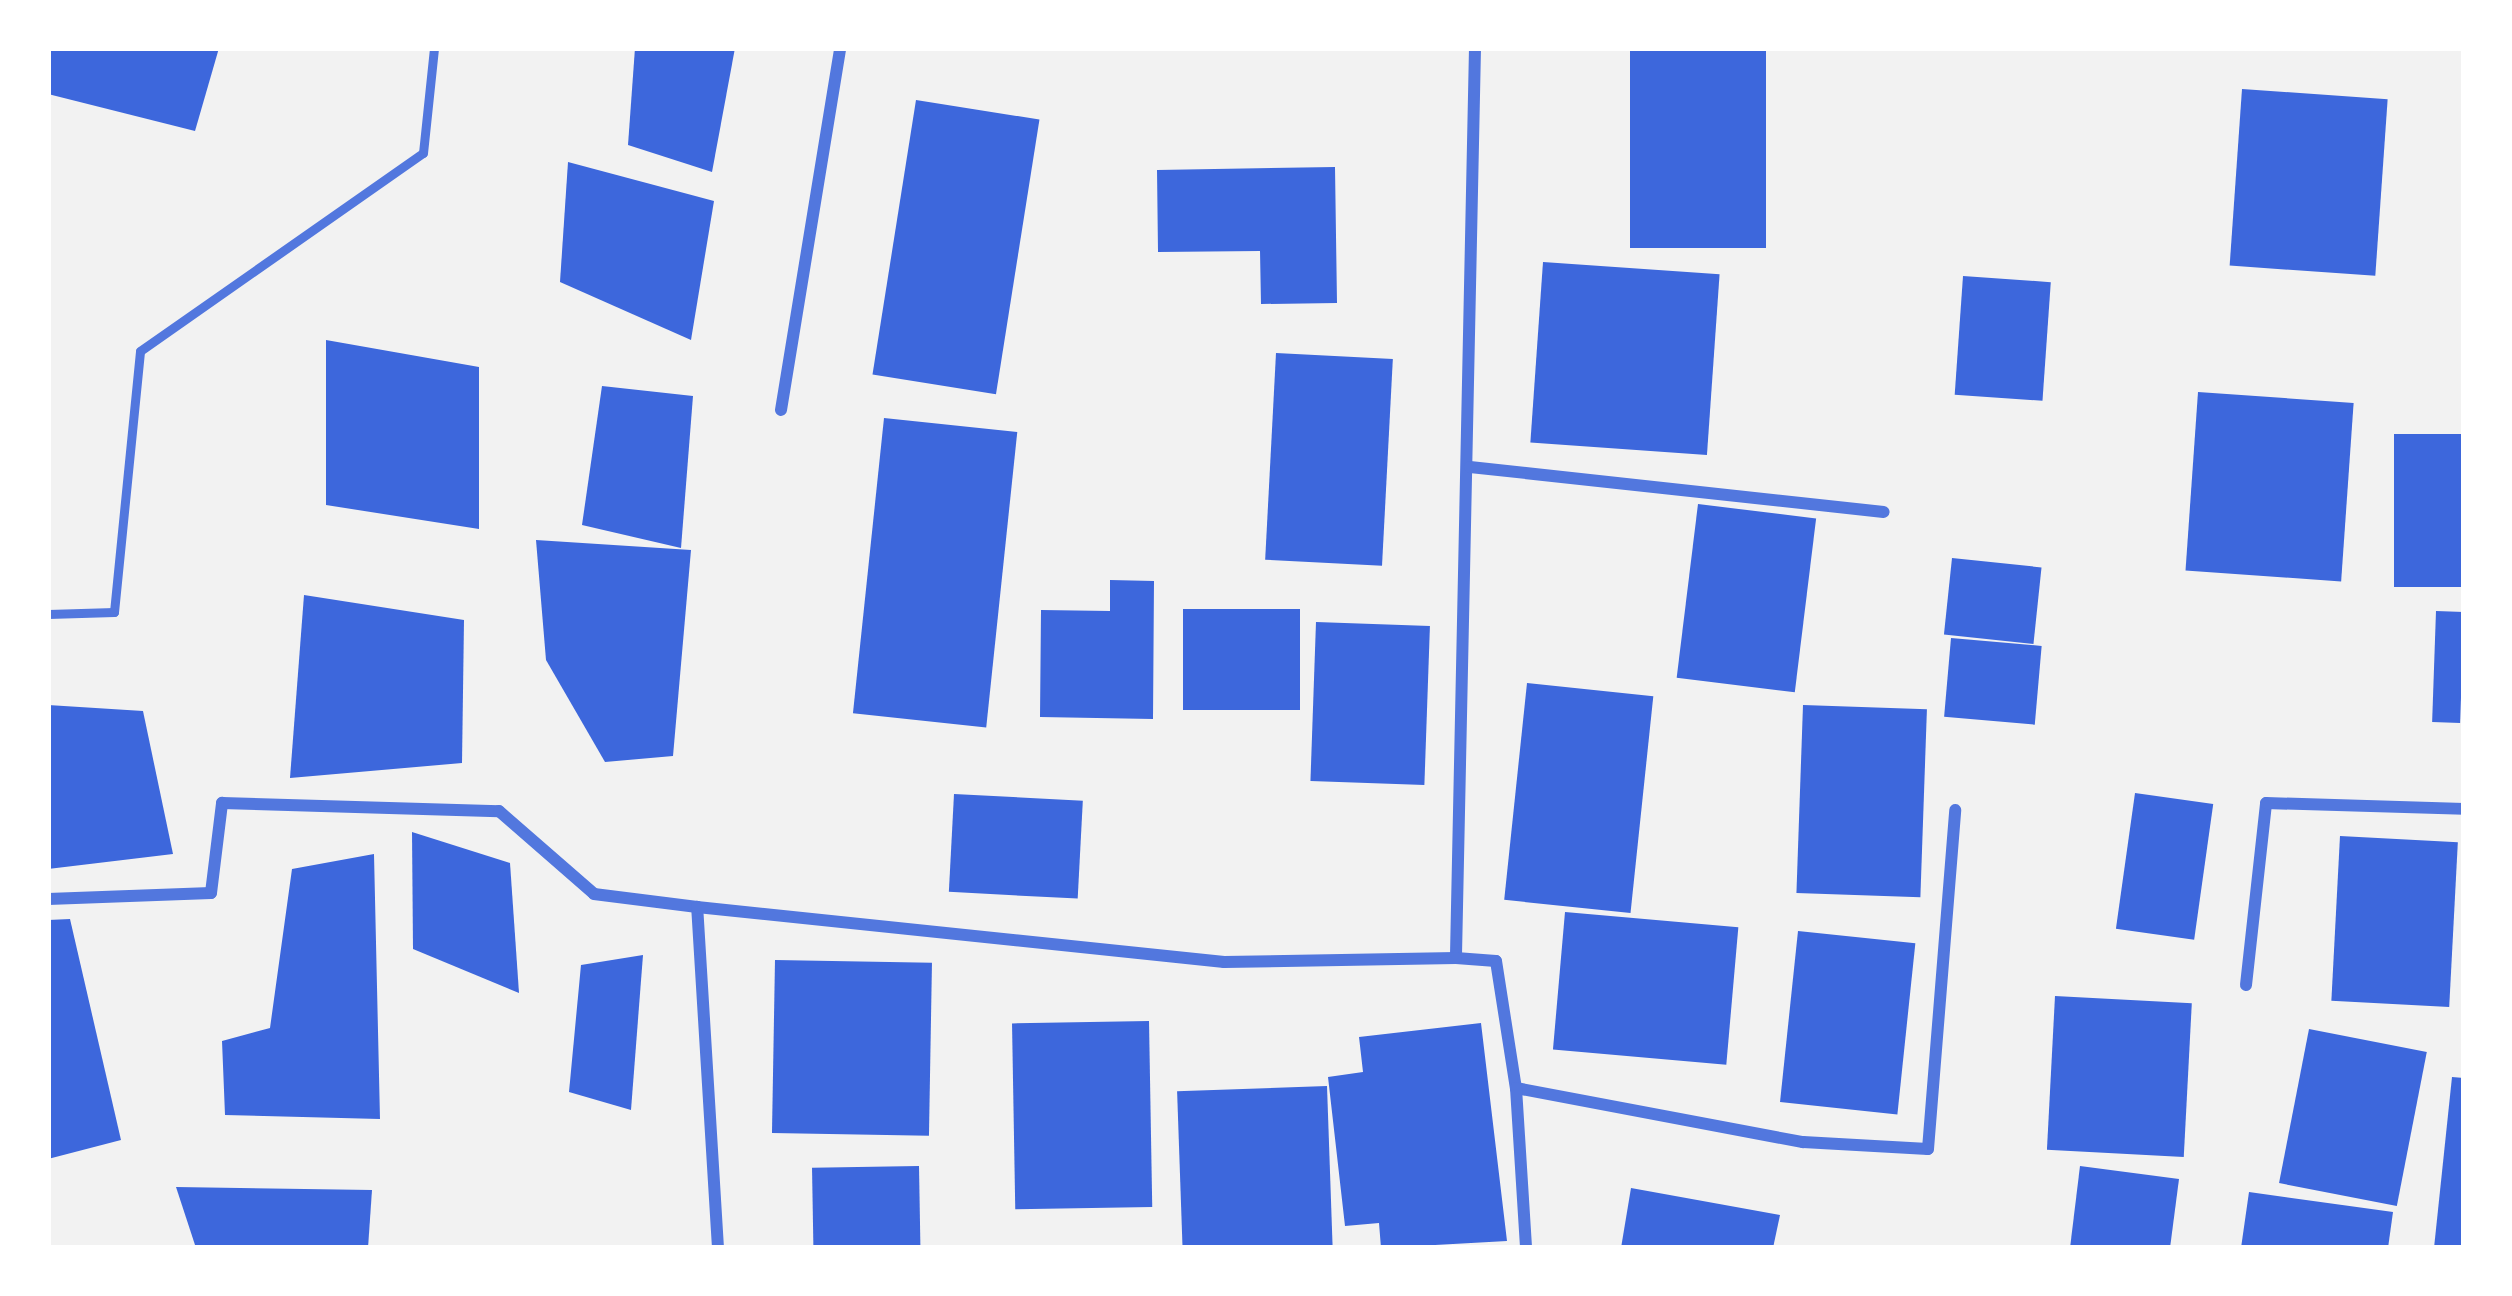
<!DOCTYPE html>
<html>
<head>
<meta charset="utf-8">
<style>
	body { margin:0 }
	#map { position:relative; width:2512px; height:1296px; overflow:hidden; background:#f2f2f2; font-family:Figtree,sans-serif }
	div>[style] { position:absolute }
	[style*='--x'] { left:calc(var(--x)*1px); top:calc(var(--y)*1px); width:calc(var(--w)*1px); rotate:calc(var(--a)*1deg) }
	.building>* { inset:0; background:#3d67dc; transform-origin:0 0 }
	.service>* { height:9px; margin:-4.5px; padding:0 4.5px; transform-origin:4.5px; border-radius:4.5px; background:#5277de }
	.minor>* { height:12px; margin:-6px; padding:0 6px; transform-origin:6px; border-radius:6px; background:#5277de }
	span { translate:-50% -50%; white-space:nowrap; text-align:center; line-height:1.15; -webkit-text-stroke:9px #fff; paint-order:stroke }
	.frame { position:absolute; inset:0; border:51px solid #fff; pointer-events:none }
</style>
</head>
<body>
<div id="map">
	<div class="building">
		<i style="clip-path:polygon(48px 48px,219px 48px,195px 131px,48px 94px)"></i>
		<i style="clip-path:polygon(635px 48px,735px 48px,712px 172px,628px 145px)"></i>
		<i style="left:1630px;top:48px;width:136px;height:200px"></i>
		<i style="left:2242px;top:89px;width:146px;height:177px;rotate:4deg"></i>
		<i style="left:916px;top:100px;width:125px;height:278px;rotate:9deg"></i>
		<i style="clip-path:polygon(568px 162px,714px 201px,691px 340px,560px 282px)"></i>
		<i style="clip-path:polygon(1335px 167px,1337px 303px,1261px 304px,1260px 251px,1158px 252px,1157px 170px)"></i>
		<i style="left:1543px;top:262px;width:177px;height:181px;rotate:4deg"></i>
		<i style="left:1963px;top:276px;width:88px;height:119px;rotate:4deg"></i>
		<i style="clip-path:polygon(326px 340px,479px 367px,479px 529px,326px 505px)"></i>
		<i style="left:1276px;top:353px;width:117px;height:207px;rotate:3deg"></i>
		<i style="clip-path:polygon(602px 386px,693px 396px,681px 548px,582px 525px)"></i>
		<i style="left:2198px;top:392px;width:156px;height:179px;rotate:4deg"></i>
		<i style="left:884px;top:418px;width:134px;height:297px;rotate:6deg"></i>
		<i style="left:2464px;top:434px;width:153px;height:70px;rotate:90deg"></i>
		<i style="left:1698px;top:504px;width:119px;height:175px;rotate:7deg"></i>
		<i style="clip-path:polygon(536px 540px,691px 550px,673px 756px,605px 762px,546px 660px)"></i>
		<i style="left:1952px;top:558px;width:90px;height:77px;rotate:6deg"></i>
		<i style="clip-path:polygon(1110px 580px,1154px 581px,1153px 719px,1040px 717px,1041px 610px,1110px 611px)"></i>
		<i style="clip-path:polygon(304px 595px,464px 620px,462px 763px,290px 778px)"></i>
		<i style="left:1183px;top:609px;width:117px;height:101px"></i>
		<i style="left:2436px;top:611px;width:28px;height:111px;rotate:2deg"></i>
		<i style="left:1316px;top:622px;width:114px;height:159px;rotate:2deg"></i>
		<i style="left:1951px;top:638px;width:91px;height:79px;rotate:5deg"></i>
		<i style="left:1527px;top:683px;width:127px;height:218px;rotate:6deg"></i>
		<i style="clip-path:polygon(48px 705px,143px 711px,173px 854px,48px 869px)"></i>
		<i style="left:1803px;top:705px;width:124px;height:188px;rotate:2deg"></i>
		<i style="left:2135px;top:793px;width:79px;height:137px;rotate:8deg"></i>
		<i style="left:954px;top:794px;width:129px;height:98px;rotate:3deg"></i>
		<i style="clip-path:polygon(412px 832px,510px 863px,519px 993px,413px 949px)"></i>
		<i style="left:2340px;top:836px;width:118px;height:165px;rotate:3deg"></i>
		<i style="clip-path:polygon(374px 854px,380px 1119px,225px 1115px,222px 1041px,270px 1028px,292px 869px)"></i>
		<i style="left:1565px;top:912px;width:174px;height:138px;rotate:5deg"></i>
		<i style="clip-path:polygon(70px 919px,121px 1140px,48px 1159px,48px 920px)"></i>
		<i style="left:1798px;top:931px;width:118px;height:172px;rotate:6deg"></i>
		<i style="clip-path:polygon(643px 955px,631px 1110px,569px 1092px,581px 965px)"></i>
		<i style="left:775px;top:960px;width:157px;height:173px;rotate:1deg"></i>
		<i style="left:2055px;top:996px;width:137px;height:154px;rotate:3deg"></i>
		<i style="left:1149px;top:1021px;width:186px;height:137px;rotate:89deg"></i>
		<i style="clip-path:polygon(1481px 1023px,1507px 1241px,1381px 1248px,1379px 1223px,1345px 1226px,1328px 1077px,1363px 1072px,1359px 1037px)"></i>
		<i style="left:2309px;top:1029px;width:120px;height:157px;rotate:11deg"></i>
		<i style="clip-path:polygon(2452px 1077px,2464px 1078px,2464px 1248px,2434px 1248px)"></i>
		<i style="left:1327px;top:1086px;width:161px;height:150px;rotate:88deg"></i>
		<i style="left:919px;top:1166px;width:82px;height:107px;rotate:89deg"></i>
		<i style="clip-path:polygon(2080px 1166px,2179px 1179px,2170px 1248px,2070px 1248px)"></i>
		<i style="clip-path:polygon(176px 1187px,372px 1190px,368px 1248px,196px 1248px)"></i>
		<i style="clip-path:polygon(1631px 1188px,1780px 1215px,1773px 1248px,1621px 1248px)"></i>
		<i style="clip-path:polygon(2249px 1192px,2393px 1212px,2388px 1248px,2241px 1248px)"></i>
	</div>
	<div class="service">
		<i style="--x:48;--y:614;--w:66;--a:-1.7"></i>
		<i style="--x:114;--y:612;--w:262;--a:-84.3"></i>
		<i style="--x:140;--y:351;--w:345;--a:-35"></i>
		<i style="--x:423;--y:153;--w:106;--a:-84"></i>
	</div>
	<div class="minor">
		<i style="--x:1475;--y:48;--w:910;--a:91.2"></i>
		<i style="--x:1456;--y:958;--w:40;--a:4.3"></i>
		<i style="--x:1496;--y:961;--w:129;--a:81.1"></i>
		<i style="--x:1516;--y:1088;--w:292;--a:10.7"></i>
		<i style="--x:1803;--y:1142;--w:125;--a:3.2"></i>
		<i style="--x:1928;--y:1149;--w:340;--a:-85.4"></i>
		<i style="--x:781;--y:410;--w:367;--a:-80.7"></i>
		<i style="--x:1470;--y:467;--w:416;--a:6.2"></i>
		<i style="--x:48;--y:899;--w:163;--a:-2.1"></i>
		<i style="--x:211;--y:893;--w:91;--a:-83"></i>
		<i style="--x:222;--y:803;--w:277;--a:1.7"></i>
		<i style="--x:499;--y:811;--w:126;--a:41.1"></i>
		<i style="--x:594;--y:894;--w:104;--a:7.2"></i>
		<i style="--x:2246;--y:985;--w:183;--a:-83.7"></i>
		<i style="--x:2266;--y:803;--w:198;--a:1.7"></i>
		<i style="--x:1516;--y:1088;--w:160;--a:86.4"></i>
		<i style="--x:718;--y:1248;--w:342;--a:-93.5"></i>
		<i style="--x:697;--y:907;--w:530;--a:5.96"></i>
		<i style="--x:1224;--y:962;--w:232;--a:-1"></i>
	</div>
	<div class="frame"></div>
</div>
</body>
</html>
